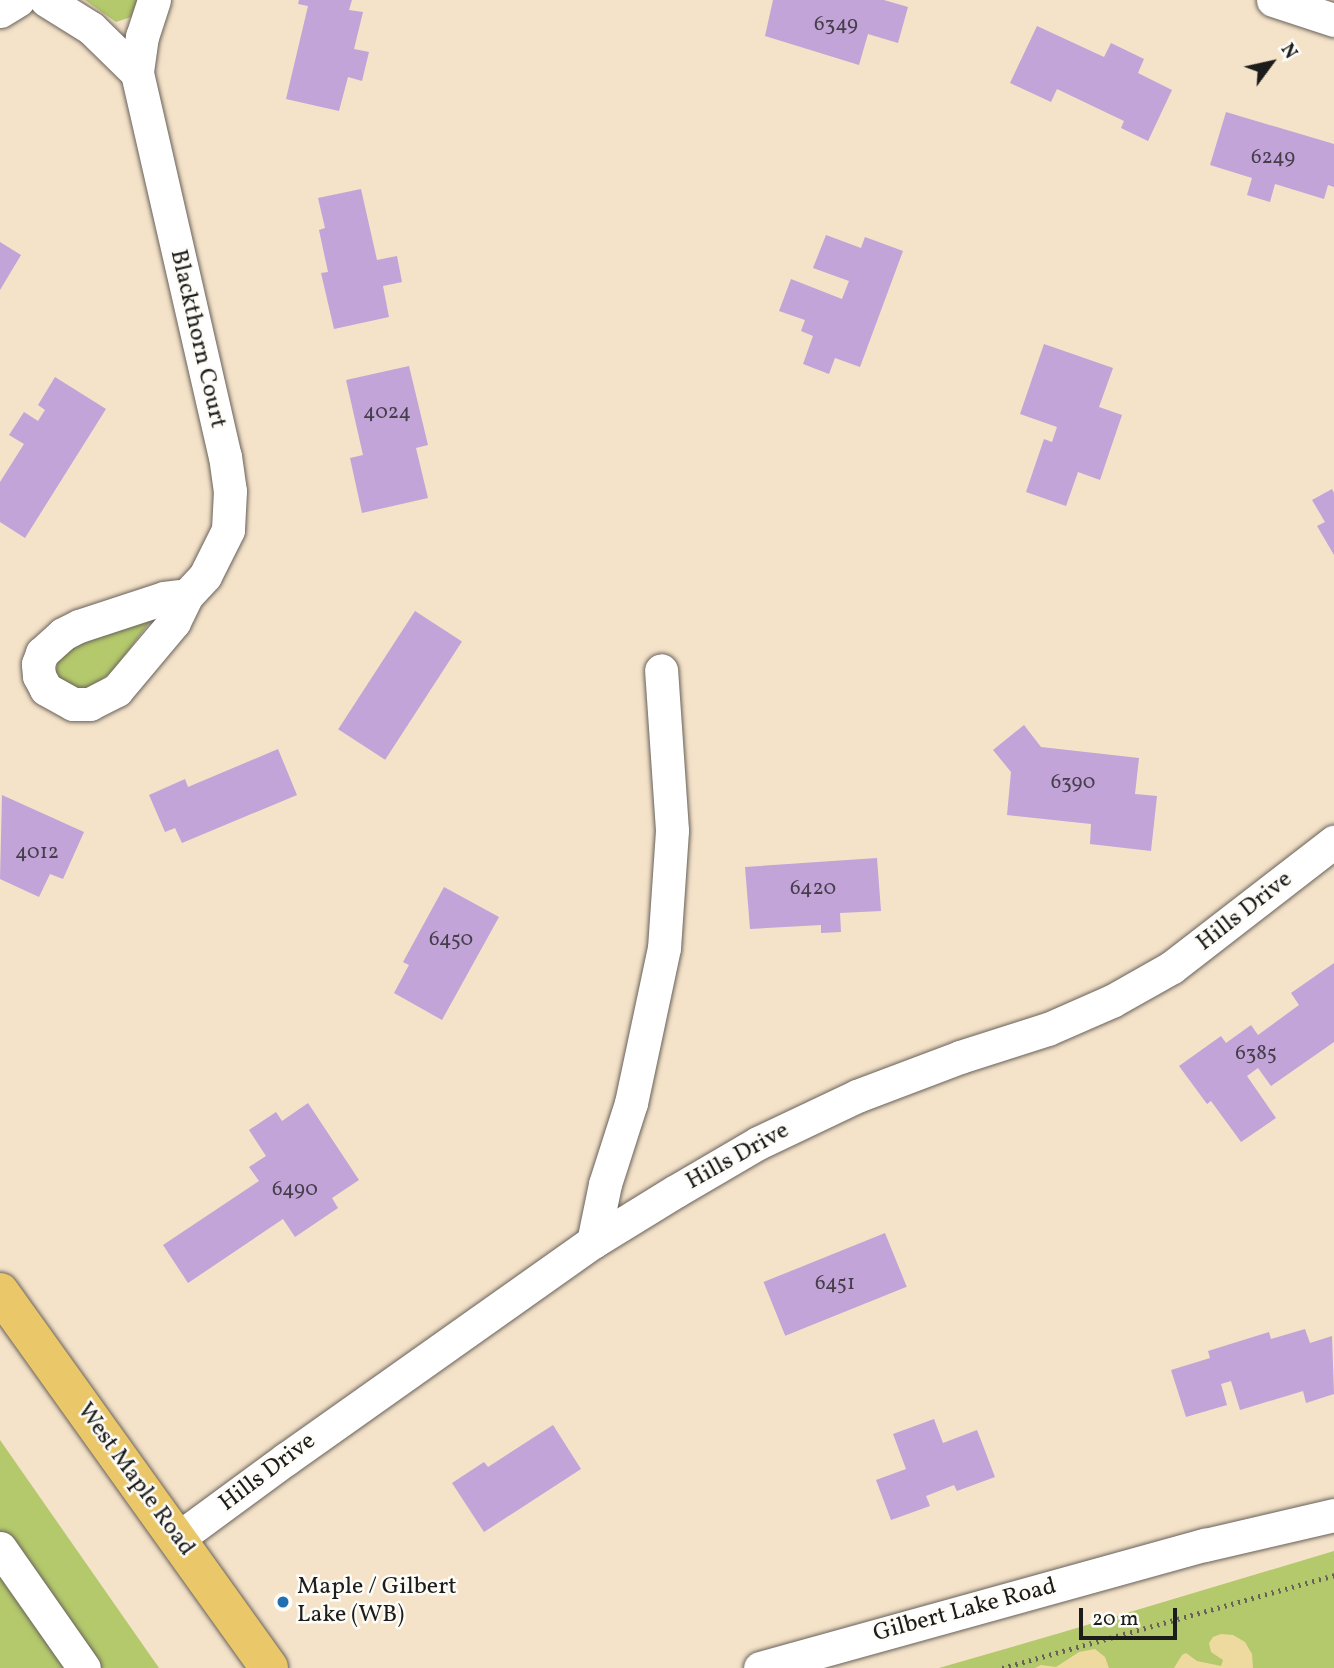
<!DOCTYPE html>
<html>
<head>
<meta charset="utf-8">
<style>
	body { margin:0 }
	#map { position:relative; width:1334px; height:1668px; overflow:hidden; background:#f4e2c9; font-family:Vollkorn,serif }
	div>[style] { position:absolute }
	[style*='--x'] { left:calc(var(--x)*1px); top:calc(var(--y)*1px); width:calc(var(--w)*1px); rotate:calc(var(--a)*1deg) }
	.green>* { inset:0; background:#b4c86c }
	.sand>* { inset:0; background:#eeda9e }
	.building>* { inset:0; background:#c2a4d8; transform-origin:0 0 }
	.path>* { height:4.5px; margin-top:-2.25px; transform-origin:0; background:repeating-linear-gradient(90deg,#686159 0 2px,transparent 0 7px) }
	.roads { filter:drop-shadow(0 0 2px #686159) drop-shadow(0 0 2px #686159) }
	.minor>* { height:33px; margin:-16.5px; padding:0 16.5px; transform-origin:16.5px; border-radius:16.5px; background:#fff }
	.major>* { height:38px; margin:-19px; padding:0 19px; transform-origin:19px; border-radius:19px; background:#eac769 }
	.dots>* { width:19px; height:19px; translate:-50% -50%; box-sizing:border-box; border:4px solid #fdfcf7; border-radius:50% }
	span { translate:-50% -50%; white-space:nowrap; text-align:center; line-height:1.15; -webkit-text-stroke:5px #fdfcf7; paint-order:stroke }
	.number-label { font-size:21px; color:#463e4b }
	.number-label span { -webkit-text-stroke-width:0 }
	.street-label { font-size:24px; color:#1c1c1c }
	.poi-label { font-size:24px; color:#1c1c1c }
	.left { translate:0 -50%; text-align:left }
	.north { position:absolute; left:1236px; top:28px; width:70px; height:70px; -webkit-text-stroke:5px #fdfcf7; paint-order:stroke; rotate:57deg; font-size:19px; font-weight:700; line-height:28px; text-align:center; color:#1c1c1c }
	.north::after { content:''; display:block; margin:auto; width:24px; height:32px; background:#1c1c1c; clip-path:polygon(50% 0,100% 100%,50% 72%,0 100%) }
	.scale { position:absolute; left:1079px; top:1608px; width:98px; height:32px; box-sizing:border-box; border:4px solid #1c1c1c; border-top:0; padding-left:9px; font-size:21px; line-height:24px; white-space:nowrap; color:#1c1c1c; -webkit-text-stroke:5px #fdfcf7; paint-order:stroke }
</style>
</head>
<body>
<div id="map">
	<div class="green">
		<i style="clip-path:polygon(85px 0,138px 0,131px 17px,116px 22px)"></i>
		<i style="clip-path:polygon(152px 619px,113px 671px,96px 684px,80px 691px,55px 676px,58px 661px,73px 647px)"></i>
		<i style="clip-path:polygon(0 1440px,159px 1668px,0 1668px)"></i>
		<i style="clip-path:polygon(1334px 1551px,1334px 1668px,939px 1668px,1060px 1633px)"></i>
	</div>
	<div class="sand">
		<i style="clip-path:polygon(1221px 1634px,1233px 1635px,1245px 1642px,1252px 1654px,1253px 1668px,1174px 1668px,1182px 1655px,1186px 1653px,1197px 1661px,1221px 1666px,1223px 1660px,1211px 1652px,1209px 1643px,1213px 1637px)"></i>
		<i style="clip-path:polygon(1095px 1649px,1105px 1657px,1109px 1668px,1035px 1668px,1041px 1665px,1056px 1667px,1079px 1652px)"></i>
	</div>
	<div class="building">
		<i style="clip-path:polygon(299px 0,352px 0,349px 10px,363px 12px,354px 49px,369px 52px,362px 81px,348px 77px,339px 111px,286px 99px,308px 6px,298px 4px)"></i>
		<i style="clip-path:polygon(773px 0,884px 0,908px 7px,898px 43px,868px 34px,859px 65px,765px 36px)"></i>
		<i style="clip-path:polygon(1037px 26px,1104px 57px,1111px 43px,1144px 59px,1138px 73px,1172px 90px,1148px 141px,1121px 128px,1124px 121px,1057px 89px,1051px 102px,1010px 83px)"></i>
		<i style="clip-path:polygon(1226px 112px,1334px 144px,1334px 187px,1328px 185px,1324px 199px,1275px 184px,1270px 202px,1247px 195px,1252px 178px,1210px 165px)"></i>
		<i style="clip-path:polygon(361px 189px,377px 260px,397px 256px,402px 282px,383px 286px,389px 317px,334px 329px,321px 273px,328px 272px,319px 230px,325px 228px,318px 198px)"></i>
		<i style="clip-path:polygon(826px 235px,861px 248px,865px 237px,903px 251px,860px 367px,835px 358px,829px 374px,803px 364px,813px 336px,801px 331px,805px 320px,779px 311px,791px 279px,842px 299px,849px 281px,813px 268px)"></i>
		<i style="clip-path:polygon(0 242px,21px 255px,0 290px)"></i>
		<i style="clip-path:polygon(1044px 344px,1113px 368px,1099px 407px,1122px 415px,1100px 480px,1078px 472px,1066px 506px,1026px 492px,1044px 439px,1052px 442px,1057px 427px,1020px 414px)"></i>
		<i style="clip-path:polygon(409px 366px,428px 445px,416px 448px,428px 498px,362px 513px,350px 458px,363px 455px,346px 380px)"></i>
		<i style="clip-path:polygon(55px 377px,106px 409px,25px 538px,0 522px,0 482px,24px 444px,9px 435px,24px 412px,38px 421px,45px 410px,38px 405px)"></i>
		<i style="clip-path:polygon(1332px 489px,1334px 493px,1334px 555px,1317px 526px,1325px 522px,1312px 500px)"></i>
		<i style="left:415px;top:611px;width:56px;height:141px;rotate:33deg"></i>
		<i style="clip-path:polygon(1024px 725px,1041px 747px,1139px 758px,1135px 794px,1157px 796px,1151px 851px,1090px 844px,1091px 824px,1007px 815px,1011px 772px,993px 750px)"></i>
		<i style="clip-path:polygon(278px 749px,297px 795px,182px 843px,175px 828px,165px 832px,149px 795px,185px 779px,188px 787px)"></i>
		<i style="clip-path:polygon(2px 795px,84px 832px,63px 879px,50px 874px,39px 897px,0 879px)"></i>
		<i style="clip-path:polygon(877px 858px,881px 911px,840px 913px,841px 932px,821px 933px,821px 925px,750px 929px,745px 867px)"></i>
		<i style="clip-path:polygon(444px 887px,499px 917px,442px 1020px,394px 993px,409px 965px,403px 962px)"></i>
		<i style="clip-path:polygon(1334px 963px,1334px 1042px,1271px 1086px,1258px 1068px,1247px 1076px,1276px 1118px,1241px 1142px,1211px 1101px,1207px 1104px,1179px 1066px,1221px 1036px,1226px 1043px,1251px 1025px,1258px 1035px,1299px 1005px,1291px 993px)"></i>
		<i style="clip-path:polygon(308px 1103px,359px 1180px,332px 1198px,338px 1208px,295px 1237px,283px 1219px,188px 1283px,163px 1245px,259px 1181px,249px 1167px,266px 1156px,249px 1130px,276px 1112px,282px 1121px)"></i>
		<i style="left:885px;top:1233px;width:58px;height:131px;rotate:68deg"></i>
		<i style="clip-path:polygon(1305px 1329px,1310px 1343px,1332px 1336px,1334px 1394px,1306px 1403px,1303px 1391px,1240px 1410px,1231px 1381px,1221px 1384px,1227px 1405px,1186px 1417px,1171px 1370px,1210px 1358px,1208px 1351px,1269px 1332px,1271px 1339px)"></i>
		<i style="clip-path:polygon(934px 1419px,943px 1443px,977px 1430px,995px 1477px,957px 1491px,954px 1485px,926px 1496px,930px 1506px,891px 1520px,876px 1480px,906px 1469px,893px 1434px)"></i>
		<i style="clip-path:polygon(553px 1425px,581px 1469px,484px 1532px,452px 1483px,484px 1462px,488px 1467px)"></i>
	</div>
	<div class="path">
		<i style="--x:1002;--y:1668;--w:345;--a:-15.6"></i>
	</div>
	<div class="roads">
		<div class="minor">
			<i style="--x:46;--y:0;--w:53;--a:31.9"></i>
			<i style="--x:91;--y:28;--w:64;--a:44.4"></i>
			<i style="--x:154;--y:0;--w:38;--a:108"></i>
			<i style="--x:142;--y:36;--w:37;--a:98"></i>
			<i style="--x:137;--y:73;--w:393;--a:77.1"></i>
			<i style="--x:225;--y:456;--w:35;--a:82"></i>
			<i style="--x:230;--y:491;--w:39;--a:93"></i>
			<i style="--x:228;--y:530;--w:51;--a:116.6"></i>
			<i style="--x:205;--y:576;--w:26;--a:133"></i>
			<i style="--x:187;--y:595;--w:30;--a:116"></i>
			<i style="--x:174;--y:622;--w:89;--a:130"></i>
			<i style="--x:117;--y:690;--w:30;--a:153"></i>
			<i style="--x:90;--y:704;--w:17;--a:180"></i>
			<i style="--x:73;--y:704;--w:31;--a:-151"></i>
			<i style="--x:46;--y:689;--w:15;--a:-118"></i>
			<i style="--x:39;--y:676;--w:12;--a:-95"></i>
			<i style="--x:38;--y:664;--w:12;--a:-70"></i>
			<i style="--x:42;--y:653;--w:28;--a:-42"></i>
			<i style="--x:63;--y:634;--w:18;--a:-27"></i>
			<i style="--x:79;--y:626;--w:89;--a:-18.2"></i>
			<i style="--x:164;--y:598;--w:23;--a:-7"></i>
			<i style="--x:1273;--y:0;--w:64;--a:18.2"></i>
			<i style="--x:0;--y:11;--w:21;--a:-31"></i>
			<i style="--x:593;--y:1242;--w:59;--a:-78.3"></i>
			<i style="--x:605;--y:1184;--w:85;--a:-72.2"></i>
			<i style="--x:631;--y:1103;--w:158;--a:-78"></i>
			<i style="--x:664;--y:948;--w:118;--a:-86.1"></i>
			<i style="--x:672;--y:830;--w:160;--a:-93.9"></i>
			<i style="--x:177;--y:1539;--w:135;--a:-36.3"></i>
			<i style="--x:286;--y:1459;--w:376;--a:-35.3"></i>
			<i style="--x:593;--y:1242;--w:97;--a:-31.6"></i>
			<i style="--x:676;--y:1191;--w:95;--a:-30.3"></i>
			<i style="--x:758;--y:1143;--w:110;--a:-25.4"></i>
			<i style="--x:857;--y:1096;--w:110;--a:-20.7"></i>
			<i style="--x:960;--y:1057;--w:92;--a:-17.7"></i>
			<i style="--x:1048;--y:1029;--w:70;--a:-23.6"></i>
			<i style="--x:1112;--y:1001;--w:69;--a:-29.5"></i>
			<i style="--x:1172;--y:967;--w:205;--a:-37.7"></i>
			<i style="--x:0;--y:1548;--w:146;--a:55"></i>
			<i style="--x:760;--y:1668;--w:462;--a:-15.5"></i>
			<i style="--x:1205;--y:1545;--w:132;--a:-13.1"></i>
		</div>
		<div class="major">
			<i style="--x:0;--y:1292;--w:462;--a:54.4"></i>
		</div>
	</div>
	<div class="dots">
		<i style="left:283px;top:1602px;background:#1f6fb2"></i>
	</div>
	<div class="number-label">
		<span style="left:836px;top:25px">6349</span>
		<span style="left:1273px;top:158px">6249</span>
		<span style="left:387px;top:413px">4024</span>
		<span style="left:1073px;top:783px">6390</span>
		<span style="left:37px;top:853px">4012</span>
		<span style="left:813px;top:889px">6420</span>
		<span style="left:451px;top:940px">6450</span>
		<span style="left:1256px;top:1054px">6385</span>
		<span style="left:295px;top:1190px">6490</span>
		<span style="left:835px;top:1284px">6451</span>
	</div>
	<div class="street-label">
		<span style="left:197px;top:339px;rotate:77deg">Blackthorn Court</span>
		<span style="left:1245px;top:912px;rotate:-38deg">Hills Drive</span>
		<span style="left:738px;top:1157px;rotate:-29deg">Hills Drive</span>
		<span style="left:268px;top:1473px;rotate:-37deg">Hills Drive</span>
		<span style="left:135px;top:1480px;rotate:54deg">West Maple Road</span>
		<span style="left:965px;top:1611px;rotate:-15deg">Gilbert Lake Road</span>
	</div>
	<div class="poi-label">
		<span class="left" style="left:297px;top:1602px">Maple / Gilbert<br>Lake (WB)</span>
	</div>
	<div class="north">N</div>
	<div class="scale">20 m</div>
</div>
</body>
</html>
